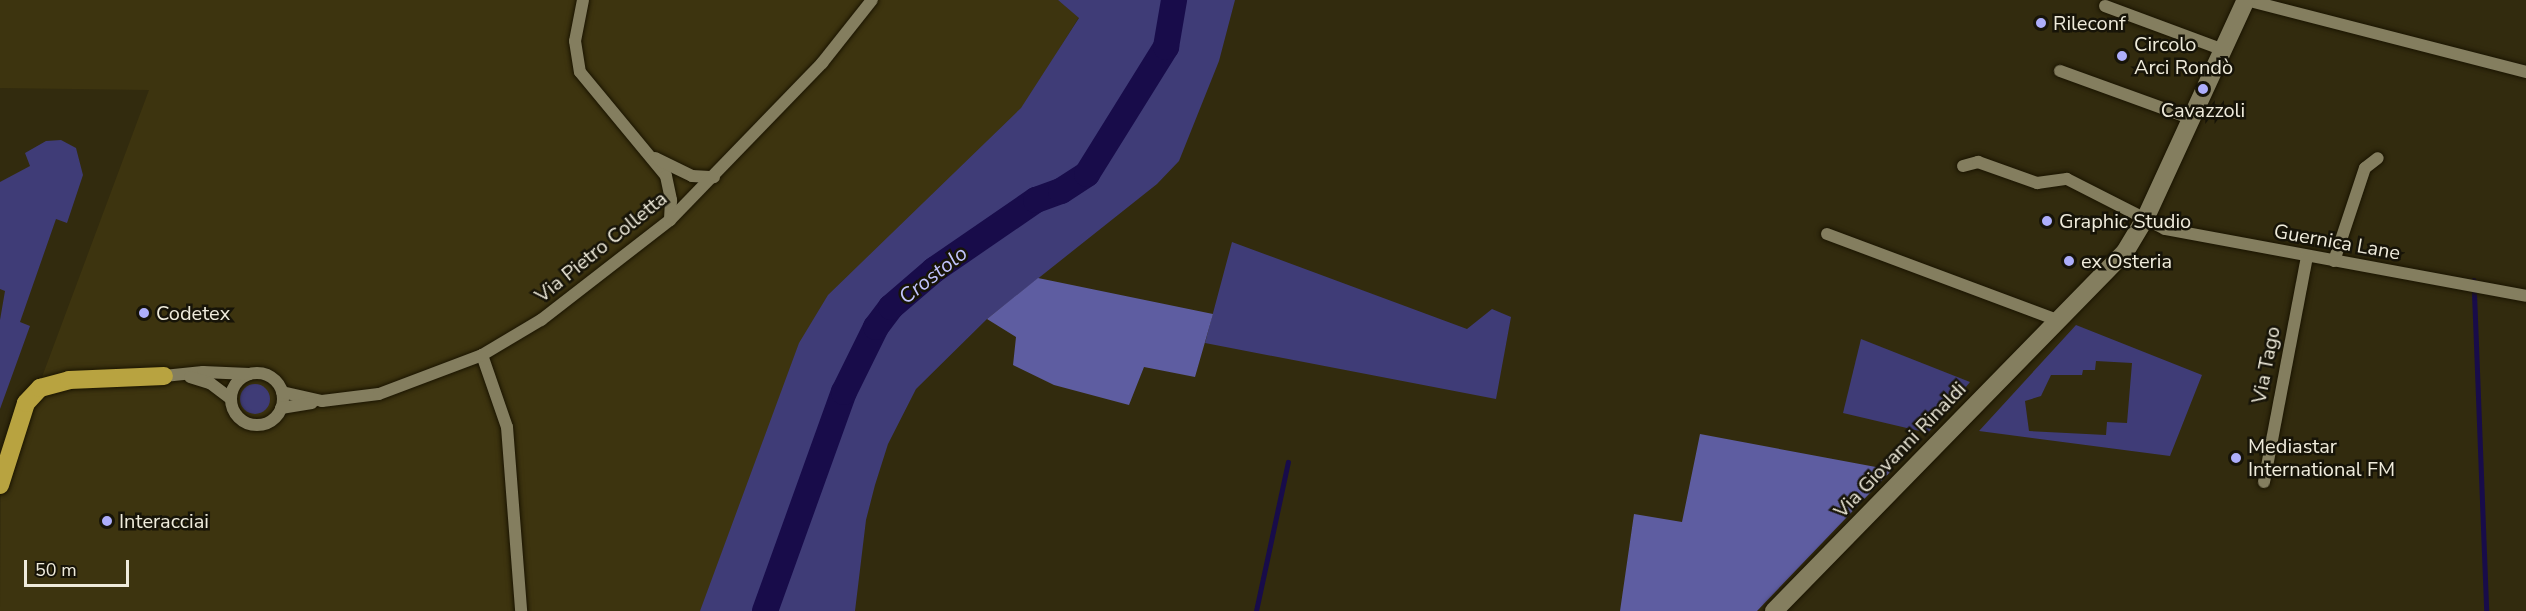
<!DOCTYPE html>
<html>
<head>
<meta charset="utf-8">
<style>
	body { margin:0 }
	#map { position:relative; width:2526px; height:611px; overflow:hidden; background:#322b0e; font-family:"Nunito Sans",sans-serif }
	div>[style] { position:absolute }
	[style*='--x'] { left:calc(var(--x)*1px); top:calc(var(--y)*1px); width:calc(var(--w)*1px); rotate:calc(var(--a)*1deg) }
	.built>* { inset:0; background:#3d340f }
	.green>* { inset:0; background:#3f3c77 }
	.round { border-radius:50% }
	.forest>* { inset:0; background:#5e5da1 }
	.stream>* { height:4.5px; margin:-2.25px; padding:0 2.25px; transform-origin:2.25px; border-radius:2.25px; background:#180c4a }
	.river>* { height:26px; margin:-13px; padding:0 13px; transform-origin:13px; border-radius:13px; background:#180c4a }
	.roads { filter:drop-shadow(0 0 2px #1a1400) drop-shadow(0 0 2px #1a1400) }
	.street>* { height:12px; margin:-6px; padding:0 6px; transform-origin:6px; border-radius:6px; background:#847e5f }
	.street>.ring { margin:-6px; padding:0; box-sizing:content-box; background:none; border:12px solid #847e5f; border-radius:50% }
	.secondary>* { height:18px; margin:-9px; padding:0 9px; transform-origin:9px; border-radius:9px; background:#847e5f }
	.highway>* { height:18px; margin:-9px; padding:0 9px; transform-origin:9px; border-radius:9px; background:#b8a340 }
	.dots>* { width:16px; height:16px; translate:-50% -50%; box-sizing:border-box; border:3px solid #171408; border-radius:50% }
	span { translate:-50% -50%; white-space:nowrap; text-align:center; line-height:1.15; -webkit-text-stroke:5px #171408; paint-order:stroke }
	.poi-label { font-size:20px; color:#efebdb }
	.left { translate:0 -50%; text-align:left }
	.street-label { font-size:20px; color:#efebdb }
	.water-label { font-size:21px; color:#c2c4fe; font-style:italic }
	.scale { position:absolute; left:24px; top:560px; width:105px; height:27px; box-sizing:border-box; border:3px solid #efebdb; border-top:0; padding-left:8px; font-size:18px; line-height:21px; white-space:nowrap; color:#efebdb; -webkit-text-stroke:4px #171408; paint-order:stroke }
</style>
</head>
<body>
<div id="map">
	<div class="built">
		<i style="clip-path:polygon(0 0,1058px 0,1079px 17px,712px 611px,0 611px,1px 447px,20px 397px,42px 377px,149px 90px,0 88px)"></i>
	</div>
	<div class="green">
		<i style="clip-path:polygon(1058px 0,1235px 0,1219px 61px,1179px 161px,1157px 184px,987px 319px,916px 389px,888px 444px,875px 485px,866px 520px,855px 611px,700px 611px,799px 343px,828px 295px,1021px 108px,1079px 18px)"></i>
		<i style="clip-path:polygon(61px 140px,76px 148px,83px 175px,67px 223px,56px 219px,20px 322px,30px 326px,0 409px,0 320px,5px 291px,0 289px,0 182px,30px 166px,25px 153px,46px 141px)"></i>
		<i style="clip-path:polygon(1232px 242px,1467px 329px,1492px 309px,1511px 317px,1496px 399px,1205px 343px)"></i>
		<i style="clip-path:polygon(evenodd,2076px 325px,2202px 375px,2170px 456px,1979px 431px,2076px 325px,2096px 361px,2132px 363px,2127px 423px,2107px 422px,2106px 435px,2029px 431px,2025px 401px,2041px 396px,2051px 375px,2082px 375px,2083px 370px,2095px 370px,2096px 361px)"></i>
		<i style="clip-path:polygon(1861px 339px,1970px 382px,1928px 433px,1843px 413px)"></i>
		<i class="round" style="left:240px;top:384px;width:30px;height:30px"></i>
	</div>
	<div class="forest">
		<i style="clip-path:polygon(1038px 278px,1213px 314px,1195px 377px,1144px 367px,1129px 405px,1054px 385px,1013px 365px,1016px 337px,987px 319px)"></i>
		<i style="clip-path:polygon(1700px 434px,1892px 470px,1757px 611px,1620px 611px,1634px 514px,1682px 522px)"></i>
	</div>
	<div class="stream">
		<i style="--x:2474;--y:280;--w:331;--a:87.8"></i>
		<i style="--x:1256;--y:611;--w:152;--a:-77.9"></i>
	</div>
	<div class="river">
		<i style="--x:765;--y:611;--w:233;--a:-70.2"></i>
		<i style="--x:844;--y:392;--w:72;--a:-63.8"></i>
		<i style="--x:876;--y:327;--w:25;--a:-53"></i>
		<i style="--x:891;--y:307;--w:57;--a:-40.7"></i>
		<i style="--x:934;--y:270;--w:124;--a:-34.5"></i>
		<i style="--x:1036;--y:200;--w:27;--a:-20"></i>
		<i style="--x:1061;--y:191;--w:31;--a:-33"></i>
		<i style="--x:1087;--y:174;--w:150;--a:-58.1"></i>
		<i style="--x:1166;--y:47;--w:48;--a:-80.3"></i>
	</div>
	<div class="roads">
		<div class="street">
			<i style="--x:583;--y:0;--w:42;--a:101"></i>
			<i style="--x:575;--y:41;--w:31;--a:81"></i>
			<i style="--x:580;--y:72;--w:135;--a:50.4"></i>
			<i style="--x:666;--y:176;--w:25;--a:78"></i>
			<i style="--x:671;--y:200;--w:20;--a:93"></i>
			<i style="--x:2246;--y:0;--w:289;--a:14.4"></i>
			<i style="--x:2105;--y:6;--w:124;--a:20.3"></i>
			<i style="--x:2060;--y:71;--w:138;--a:19.9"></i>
			<i style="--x:655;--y:158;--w:41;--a:25.9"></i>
			<i style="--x:692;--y:176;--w:22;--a:3"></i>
			<i style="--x:1963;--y:166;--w:16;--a:-15"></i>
			<i style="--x:1978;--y:162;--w:63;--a:19.6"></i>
			<i style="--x:2037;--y:183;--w:30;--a:-8"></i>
			<i style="--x:2067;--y:179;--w:110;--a:27"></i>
			<i style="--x:2165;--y:229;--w:367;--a:10.5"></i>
			<i style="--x:1827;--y:234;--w:246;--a:20.5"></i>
			<i style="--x:2334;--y:261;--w:98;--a:-71.6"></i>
			<i style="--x:2365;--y:168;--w:16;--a:-38"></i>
			<i style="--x:482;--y:355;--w:76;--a:70.9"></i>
			<i style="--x:507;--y:427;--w:185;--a:85.6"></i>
			<i class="ring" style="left:231px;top:373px;width:40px;height:40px"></i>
			<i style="--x:164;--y:376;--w:39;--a:-6"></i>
			<i style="--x:203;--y:372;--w:46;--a:2.5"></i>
			<i style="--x:190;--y:377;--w:21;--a:17"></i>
			<i style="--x:210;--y:383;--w:26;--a:37"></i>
			<i style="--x:282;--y:392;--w:41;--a:12.7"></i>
			<i style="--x:322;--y:401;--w:57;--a:-7"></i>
			<i style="--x:379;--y:394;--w:110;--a:-20.7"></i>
			<i style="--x:482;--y:355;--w:69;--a:-30.7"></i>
			<i style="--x:541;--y:320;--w:163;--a:-37.8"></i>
			<i style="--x:670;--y:220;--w:219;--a:-45.9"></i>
			<i style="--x:822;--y:63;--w:80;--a:-51.6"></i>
			<i style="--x:281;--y:408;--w:31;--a:-9"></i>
			<i style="--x:2264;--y:482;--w:230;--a:-79.2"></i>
		</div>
		<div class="secondary">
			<i style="--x:1774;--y:611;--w:502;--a:-45.65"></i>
			<i style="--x:2125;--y:252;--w:41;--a:-59"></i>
			<i style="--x:2146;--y:217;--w:239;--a:-65.3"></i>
		</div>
		<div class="highway">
			<i style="--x:0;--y:485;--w:86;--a:-72.4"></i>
			<i style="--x:26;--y:403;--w:21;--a:-47"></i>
			<i style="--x:40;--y:388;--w:30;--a:-15"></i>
			<i style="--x:69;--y:380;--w:95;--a:-2.4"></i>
		</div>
	</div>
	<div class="dots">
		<i style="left:2041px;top:23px;background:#adaefb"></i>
		<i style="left:2122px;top:56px;background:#adaefb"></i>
		<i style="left:2203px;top:89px;background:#adaefb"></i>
		<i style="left:2047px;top:221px;background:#adaefb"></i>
		<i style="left:2069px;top:261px;background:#adaefb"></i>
		<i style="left:144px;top:313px;background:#adaefb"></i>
		<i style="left:2236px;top:458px;background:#adaefb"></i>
		<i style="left:107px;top:521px;background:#adaefb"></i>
	</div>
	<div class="poi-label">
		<span class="left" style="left:2053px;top:23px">Rileconf</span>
		<span class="left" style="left:2134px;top:56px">Circolo<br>Arci Rondò</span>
		<span style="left:2203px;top:110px">Cavazzoli</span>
		<span class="left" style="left:2059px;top:221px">Graphic Studio</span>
		<span class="left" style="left:2081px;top:261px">ex Osteria</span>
		<span class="left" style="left:156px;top:313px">Codetex</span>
		<span class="left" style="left:2248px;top:458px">Mediastar<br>International FM</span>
		<span class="left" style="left:119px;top:521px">Interacciai</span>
	</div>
	<div class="street-label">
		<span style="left:2337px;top:242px;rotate:10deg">Guernica Lane</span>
		<span style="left:601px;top:247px;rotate:-39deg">Via Pietro Colletta</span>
		<span style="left:2266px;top:365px;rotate:-79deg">Via Tago</span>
		<span style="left:1900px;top:450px;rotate:-46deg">Via Giovanni Rinaldi</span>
	</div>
	<div class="water-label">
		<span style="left:933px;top:275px;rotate:-38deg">Crostolo</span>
	</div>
	<div class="scale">50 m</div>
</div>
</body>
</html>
